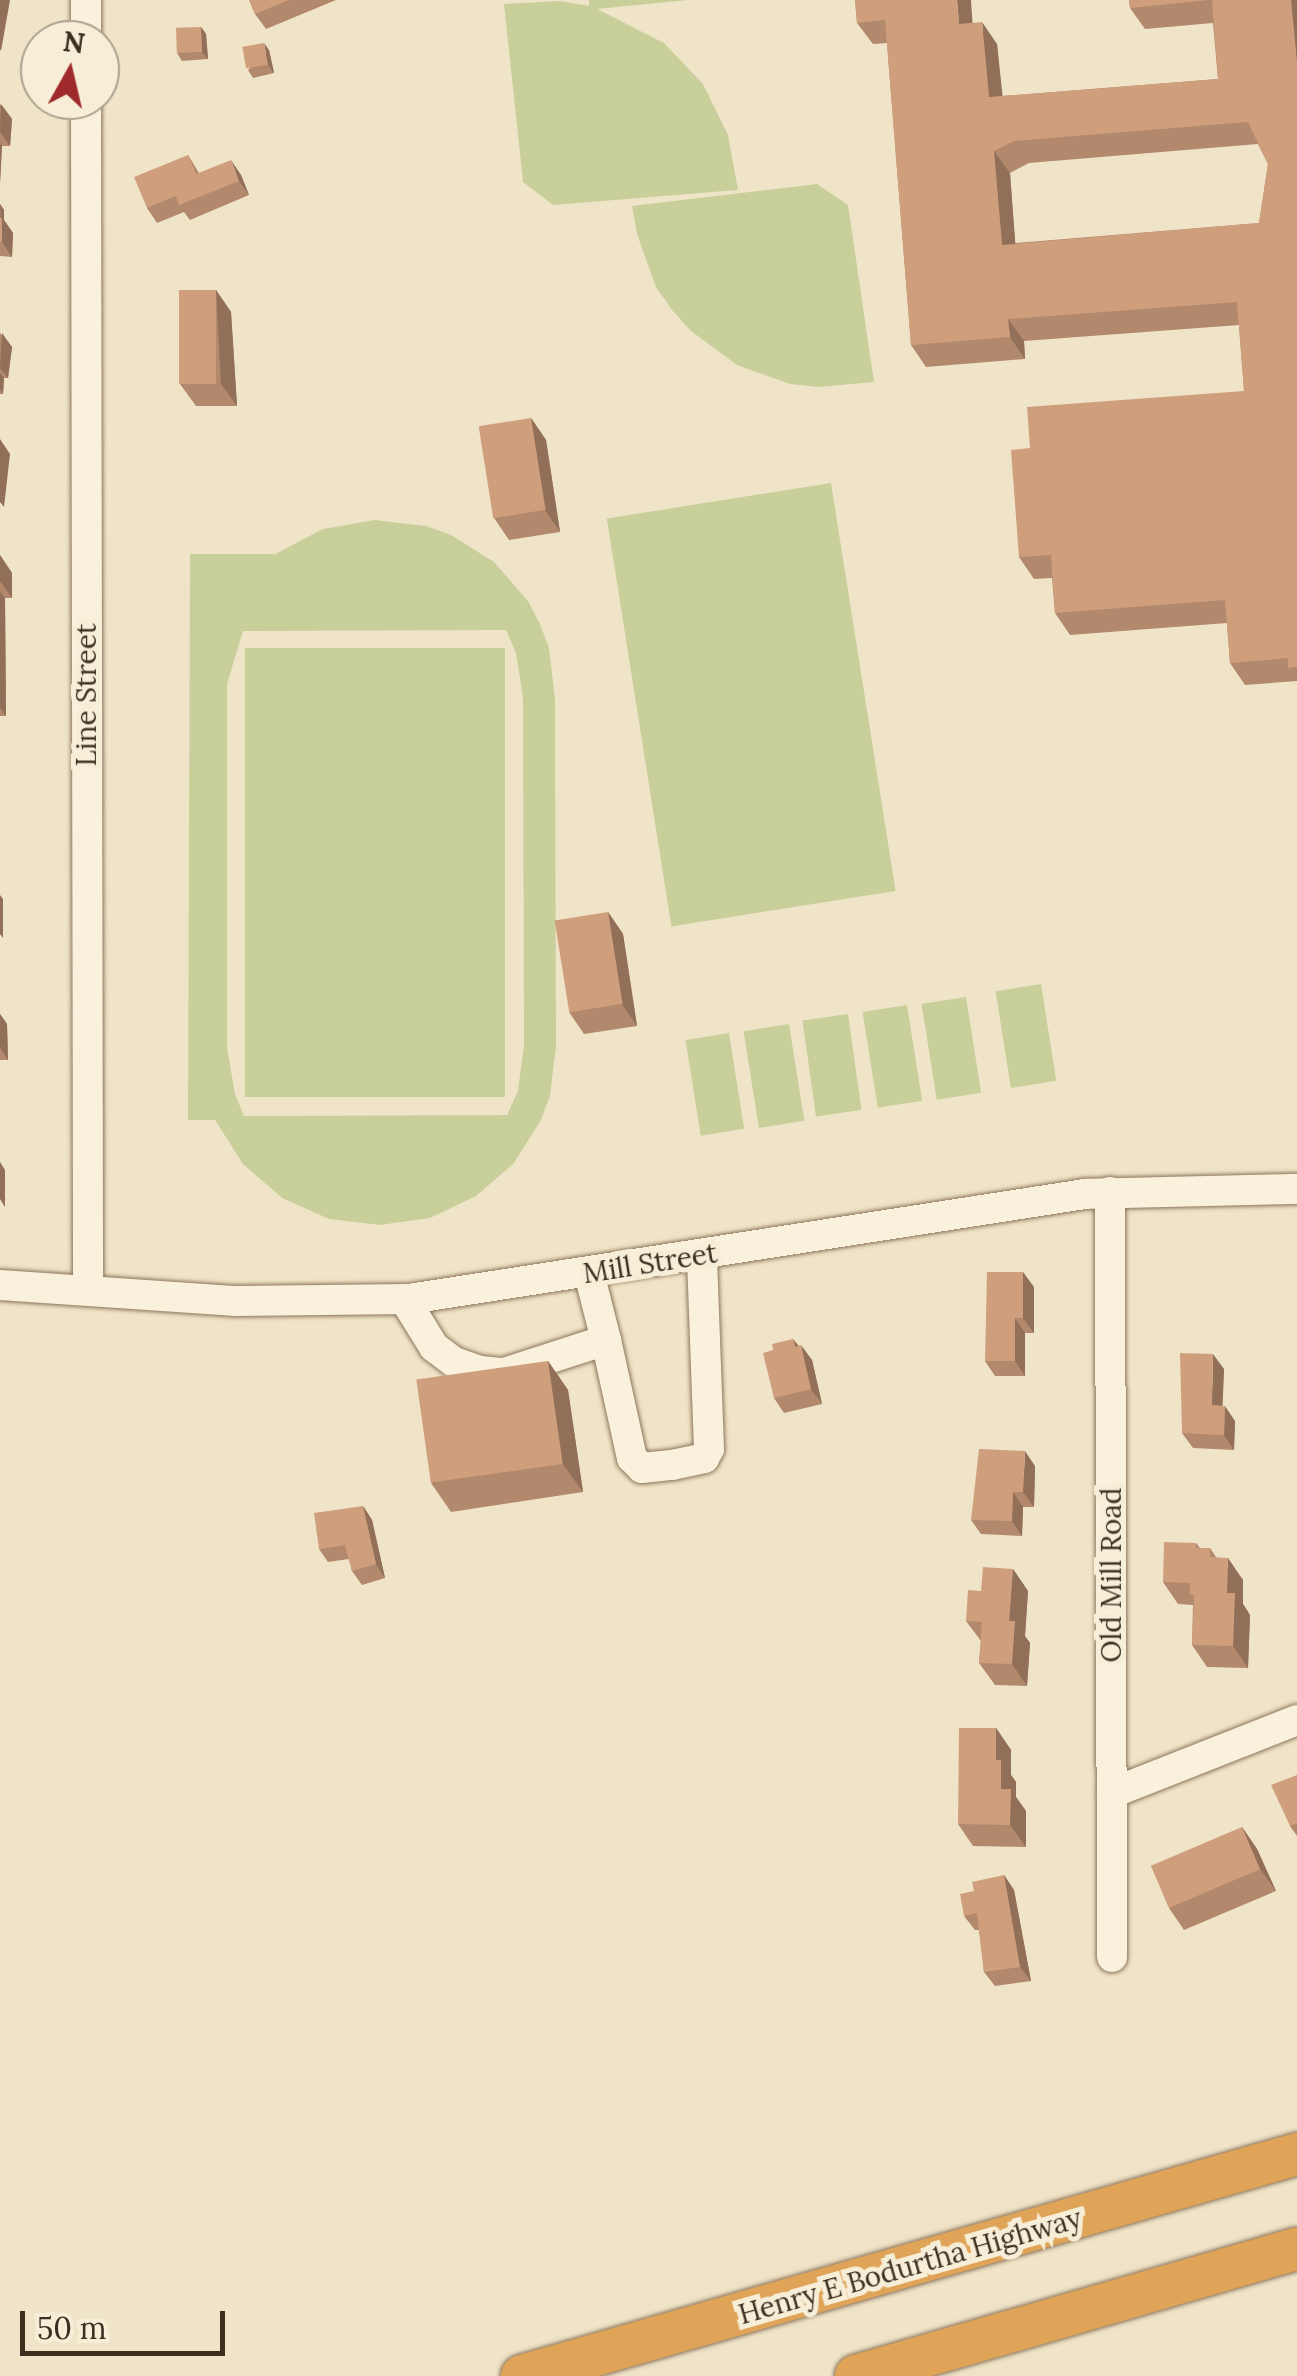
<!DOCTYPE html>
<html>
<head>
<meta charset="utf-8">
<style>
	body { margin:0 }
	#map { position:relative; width:1297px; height:2376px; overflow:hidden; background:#f0e4c8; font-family:Lora,serif }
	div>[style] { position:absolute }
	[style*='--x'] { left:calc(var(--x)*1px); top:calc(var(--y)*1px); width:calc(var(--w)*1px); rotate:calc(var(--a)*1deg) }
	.green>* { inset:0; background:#c9cf9b; transform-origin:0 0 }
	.roads { filter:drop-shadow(0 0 2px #8d765c) drop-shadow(0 0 2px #8d765c) }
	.minor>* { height:30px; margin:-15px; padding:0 15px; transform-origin:15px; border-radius:15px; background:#faf1dc }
	.highway>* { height:42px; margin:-21px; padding:0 21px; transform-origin:21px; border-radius:21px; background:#e0a458 }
	.wall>* { inset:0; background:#b2896c }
	.shaded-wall>* { inset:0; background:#916f58 }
	.building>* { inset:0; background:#cf9f7d; transform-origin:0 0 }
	span { translate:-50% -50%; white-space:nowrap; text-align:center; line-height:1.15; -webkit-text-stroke:10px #f7eed8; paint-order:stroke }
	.street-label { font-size:28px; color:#3d2e20 }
	.north { position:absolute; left:20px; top:20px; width:100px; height:100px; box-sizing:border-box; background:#f7eed8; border:2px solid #ada18e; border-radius:50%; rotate:8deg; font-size:28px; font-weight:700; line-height:40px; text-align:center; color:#3d2e20 }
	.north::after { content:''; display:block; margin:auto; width:35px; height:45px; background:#9e2a2b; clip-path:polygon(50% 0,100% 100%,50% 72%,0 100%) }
	.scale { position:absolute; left:20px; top:2311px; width:205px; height:45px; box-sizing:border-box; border:5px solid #3d2e20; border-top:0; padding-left:12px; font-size:30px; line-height:35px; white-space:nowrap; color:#3d2e20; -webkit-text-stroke:8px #f7eed8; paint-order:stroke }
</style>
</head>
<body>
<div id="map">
	<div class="green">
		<i style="clip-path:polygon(589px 0,688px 0,597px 9px,664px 43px,703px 84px,728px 135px,738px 190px,553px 205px,523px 182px,504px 4px,560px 1px,589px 6px)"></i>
		<i style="clip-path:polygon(817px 184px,848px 205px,874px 382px,818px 387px,790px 384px,737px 365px,691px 331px,672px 310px,656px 287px,637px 234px,632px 206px)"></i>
		<i style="left:831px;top:483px;width:413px;height:227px;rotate:81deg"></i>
		<i style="clip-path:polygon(evenodd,375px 520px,426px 526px,451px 535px,494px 562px,528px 601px,540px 624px,549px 648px,555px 699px,556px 1046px,550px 1096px,541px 1120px,514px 1163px,476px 1196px,430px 1218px,380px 1225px,329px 1219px,282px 1198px,243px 1164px,215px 1120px,188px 1120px,190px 554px,275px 554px,323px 529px,375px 520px,506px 630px,516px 653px,523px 698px,524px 1045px,518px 1091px,507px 1115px,244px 1116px,235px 1094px,227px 1047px,227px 684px,243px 631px,506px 630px)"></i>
		<i style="left:245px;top:648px;width:260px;height:449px"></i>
		<i style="left:1041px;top:984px;width:98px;height:46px;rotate:81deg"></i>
		<i style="left:966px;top:997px;width:97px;height:45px;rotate:81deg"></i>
		<i style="left:907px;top:1005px;width:97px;height:45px;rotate:81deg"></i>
		<i style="left:848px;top:1014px;width:97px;height:46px;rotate:82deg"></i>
		<i style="left:789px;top:1024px;width:98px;height:46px;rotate:81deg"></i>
		<i style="left:729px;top:1033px;width:97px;height:44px;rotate:81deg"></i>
	</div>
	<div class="roads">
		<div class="minor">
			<i style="--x:86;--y:40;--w:40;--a:-90"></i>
			<i style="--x:86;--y:100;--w:1190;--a:89.9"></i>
			<i style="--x:1110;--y:1192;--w:765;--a:89.85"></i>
			<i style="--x:589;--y:1273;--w:69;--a:75.8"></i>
			<i style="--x:0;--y:1285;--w:237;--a:3.9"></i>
			<i style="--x:236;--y:1301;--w:173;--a:-0.7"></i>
			<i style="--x:409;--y:1299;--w:684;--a:-8.83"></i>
			<i style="--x:1085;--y:1194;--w:212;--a:-1.4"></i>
			<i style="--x:405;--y:1300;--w:55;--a:58.3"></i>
			<i style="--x:434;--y:1347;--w:25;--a:37"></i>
			<i style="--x:454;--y:1362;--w:28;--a:19"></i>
			<i style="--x:480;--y:1371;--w:24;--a:5"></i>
			<i style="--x:504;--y:1373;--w:107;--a:-17.9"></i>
			<i style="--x:606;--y:1340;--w:121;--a:77.6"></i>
			<i style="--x:632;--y:1458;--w:14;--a:45"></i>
			<i style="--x:642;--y:1468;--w:30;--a:-6"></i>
			<i style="--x:672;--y:1465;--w:33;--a:-12"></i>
			<i style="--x:704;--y:1458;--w:10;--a:-61"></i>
			<i style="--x:709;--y:1449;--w:194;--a:-92.1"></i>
			<i style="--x:1112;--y:1793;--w:199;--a:-21.5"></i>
		</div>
		<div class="highway">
			<i style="--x:522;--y:2376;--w:806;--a:-15.98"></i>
			<i style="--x:856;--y:2376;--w:459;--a:-16.1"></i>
		</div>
	</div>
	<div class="wall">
		<i style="clip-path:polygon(249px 0,336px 0,266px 29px,255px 14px)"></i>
		<i style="clip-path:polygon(evenodd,855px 0,972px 23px,997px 44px,1002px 96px,1218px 79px,1213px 23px,1145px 29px,1130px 8px,1129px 0,1297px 0,1297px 681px,1245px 685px,1230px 663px,1227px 623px,1070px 635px,1055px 613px,1052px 578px,1034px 579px,1019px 557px,1030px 448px,1244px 391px,1239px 325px,1024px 341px,1025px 359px,926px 367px,911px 345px,887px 43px,873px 44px,857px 23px,855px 0,1258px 144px,1268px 164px,1259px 223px,1015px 243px,1010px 173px,1029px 163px,1258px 144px)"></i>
		<i style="clip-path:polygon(201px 27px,206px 34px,208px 59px,182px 61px,177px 53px)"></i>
		<i style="clip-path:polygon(269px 50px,274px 73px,253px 78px,248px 70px)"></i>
		<i style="clip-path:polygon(0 104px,12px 119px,10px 146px,2px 146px,0 183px)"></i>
		<i style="clip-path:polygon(188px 155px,199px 173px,241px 175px,249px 195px,190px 220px,184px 212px,157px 223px,147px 208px)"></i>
		<i style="clip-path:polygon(0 204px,4px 210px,4px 220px,13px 233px,12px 257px,0 256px)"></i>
		<i style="clip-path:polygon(216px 290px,231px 312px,237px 406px,196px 406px,180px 384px)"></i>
		<i style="clip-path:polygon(0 333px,12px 347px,8px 378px,4px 378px,3px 394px,0 394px)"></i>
		<i style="clip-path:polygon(531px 418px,546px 440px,560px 532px,509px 540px,494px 518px)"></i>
		<i style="clip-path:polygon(0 555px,12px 573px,12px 598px,5px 598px,6px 716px,0 716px)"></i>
		<i style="clip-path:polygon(608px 912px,623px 934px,637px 1026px,584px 1034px,569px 1012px)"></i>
		<i style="clip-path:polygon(0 1014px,7px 1024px,8px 1060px,0 1060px,0 1084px)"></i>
		<i style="clip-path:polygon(1034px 1287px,1034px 1333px,1025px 1333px,1025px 1376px,995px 1376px,985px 1361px)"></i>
		<i style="clip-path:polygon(793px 1339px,812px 1360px,822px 1404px,784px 1413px,774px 1398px,773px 1350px)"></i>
		<i style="clip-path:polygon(548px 1361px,568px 1390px,583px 1492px,451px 1512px,431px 1483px)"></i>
		<i style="clip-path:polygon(1224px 1369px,1222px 1406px,1235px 1421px,1234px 1450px,1193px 1448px,1182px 1433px)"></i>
		<i style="clip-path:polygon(1035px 1466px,1034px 1507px,1023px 1507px,1022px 1536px,981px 1534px,971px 1520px)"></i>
		<i style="clip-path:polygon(363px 1506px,372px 1520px,385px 1578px,362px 1585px,352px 1571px,349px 1559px,328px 1562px,319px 1549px)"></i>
		<i style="clip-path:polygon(1196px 1543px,1200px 1548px,1210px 1548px,1216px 1557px,1243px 1580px,1243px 1604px,1250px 1615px,1248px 1668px,1207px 1667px,1192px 1645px,1193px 1605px,1178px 1604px,1163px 1582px)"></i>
		<i style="clip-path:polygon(1013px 1569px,1028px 1591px,1025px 1636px,1030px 1643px,1027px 1686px,995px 1685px,979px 1663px,981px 1641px,966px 1621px,981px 1591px)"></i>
		<i style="clip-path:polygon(996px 1728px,1011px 1750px,1011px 1775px,1016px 1782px,1016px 1797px,1026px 1811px,1026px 1847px,973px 1846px,958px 1824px)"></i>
		<i style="clip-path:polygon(1297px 1775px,1297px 1836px,1290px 1826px)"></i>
		<i style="clip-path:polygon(1242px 1827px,1257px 1849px,1276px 1891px,1184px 1930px,1169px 1908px)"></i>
		<i style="clip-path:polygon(1004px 1875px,1014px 1890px,1031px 1981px,995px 1986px,984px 1972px,979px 1930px,975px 1930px,964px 1916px,974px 1891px)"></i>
	</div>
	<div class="shaded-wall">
		<i style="clip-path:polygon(0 0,10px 0,1px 51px,0 49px)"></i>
		<i style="clip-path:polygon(957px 0,971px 0,974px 46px,959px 24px)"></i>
		<i style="clip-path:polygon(1291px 0,1297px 0,1297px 63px)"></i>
		<i style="clip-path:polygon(982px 22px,997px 44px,1005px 119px,989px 97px)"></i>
		<i style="clip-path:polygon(201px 27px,206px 34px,208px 59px,202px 52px)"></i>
		<i style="clip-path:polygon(264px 43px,269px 50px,274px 73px,268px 65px)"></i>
		<i style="clip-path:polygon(1px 104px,12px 119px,10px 146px,0 132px)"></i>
		<i style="clip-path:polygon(0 143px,2px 146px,0 183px)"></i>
		<i style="clip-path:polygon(994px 151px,1010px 173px,1017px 266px,1002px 245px)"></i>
		<i style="clip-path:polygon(231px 160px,241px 175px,249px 195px,239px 181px)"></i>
		<i style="clip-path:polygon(0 204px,4px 210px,4px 220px,13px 233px,12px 257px,2px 242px)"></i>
		<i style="clip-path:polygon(216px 290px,231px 312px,237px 406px,221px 384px)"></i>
		<i style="clip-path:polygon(1008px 319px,1024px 341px,1025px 359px,1010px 337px)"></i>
		<i style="clip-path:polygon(2px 333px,12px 347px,8px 378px,0 368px)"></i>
		<i style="clip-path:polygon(0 373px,4px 378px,3px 394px,0 389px)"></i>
		<i style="clip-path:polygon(531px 418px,546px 440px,560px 532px,545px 510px)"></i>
		<i style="clip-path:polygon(0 439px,10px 454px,4px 507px,0 502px)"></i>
		<i style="clip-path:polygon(0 555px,12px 573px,12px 598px,0 581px)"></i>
		<i style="clip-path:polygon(0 591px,5px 598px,6px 716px,0 708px)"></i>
		<i style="clip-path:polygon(0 895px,3px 899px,3px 938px,0 934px)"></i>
		<i style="clip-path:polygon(608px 912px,623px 934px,637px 1026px,622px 1004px)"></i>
		<i style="clip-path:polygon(0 1014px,7px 1024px,8px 1060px,0 1048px)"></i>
		<i style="clip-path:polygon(0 1162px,5px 1170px,5px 1207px,0 1199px)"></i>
		<i style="clip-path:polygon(1023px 1272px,1034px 1287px,1034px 1333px,1023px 1318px)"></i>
		<i style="clip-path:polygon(1015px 1318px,1025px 1333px,1025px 1376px,1015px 1361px)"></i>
		<i style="clip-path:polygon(793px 1339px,803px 1354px,801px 1345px,812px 1360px,822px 1404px,811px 1389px)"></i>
		<i style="clip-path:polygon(1213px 1354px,1224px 1369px,1222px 1420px,1212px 1405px)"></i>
		<i style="clip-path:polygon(548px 1361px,568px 1390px,583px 1492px,563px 1464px)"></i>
		<i style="clip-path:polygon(1225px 1406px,1235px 1421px,1234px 1450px,1224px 1435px)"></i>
		<i style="clip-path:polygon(1025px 1451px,1035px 1466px,1034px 1507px,1023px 1492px)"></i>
		<i style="clip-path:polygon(1013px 1492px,1023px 1507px,1022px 1536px,1012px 1521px)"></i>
		<i style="clip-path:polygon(363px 1506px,372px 1520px,385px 1578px,376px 1564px)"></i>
		<i style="clip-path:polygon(1228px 1558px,1243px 1580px,1243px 1604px,1250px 1615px,1248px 1668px,1233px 1646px,1227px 1593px)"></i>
		<i style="clip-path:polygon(1013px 1569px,1028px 1591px,1025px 1636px,1030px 1643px,1027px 1686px,1012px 1664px,1009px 1621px)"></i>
		<i style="clip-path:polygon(996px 1728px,1011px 1750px,1011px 1775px,1016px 1782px,1016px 1797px,1026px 1811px,1026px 1847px,1010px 1825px,1001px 1789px,996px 1760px)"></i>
		<i style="clip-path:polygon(1242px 1827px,1257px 1849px,1276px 1891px,1260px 1869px)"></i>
		<i style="clip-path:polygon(1004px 1875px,1014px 1890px,1031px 1981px,1020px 1967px)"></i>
	</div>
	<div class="building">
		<i style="clip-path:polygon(249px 0,289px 0,255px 14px)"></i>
		<i style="clip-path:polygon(evenodd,855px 0,957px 0,959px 24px,982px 22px,989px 97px,1218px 79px,1212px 0,1291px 0,1297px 63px,1297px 667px,1288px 668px,1288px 658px,1230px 663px,1225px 600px,1055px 613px,1051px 555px,1019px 557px,1011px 450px,1030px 448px,1027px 407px,1244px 391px,1237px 302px,1008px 319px,1010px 337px,911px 345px,885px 20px,857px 23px,855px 0,1248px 122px,1268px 164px,1259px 223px,1002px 245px,994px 151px,1014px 141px,1248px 122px)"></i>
		<i style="clip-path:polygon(1129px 0,1209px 0,1130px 8px)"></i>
		<i style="left:201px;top:27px;width:25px;height:25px;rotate:88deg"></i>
		<i style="left:264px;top:43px;width:22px;height:22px;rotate:80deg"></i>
		<i style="clip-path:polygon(188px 155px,196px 174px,231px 160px,239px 181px,179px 205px,176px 196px,147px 208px,134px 177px)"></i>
		<i style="left:0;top:218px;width:2px;height:24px"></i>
		<i style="left:179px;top:290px;width:37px;height:94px"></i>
		<i style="left:531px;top:418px;width:93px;height:53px;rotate:81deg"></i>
		<i style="left:608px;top:912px;width:93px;height:54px;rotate:81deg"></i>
		<i style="clip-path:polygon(987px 1272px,1023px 1272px,1023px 1318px,1015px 1318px,1015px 1361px,985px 1361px)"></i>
		<i style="clip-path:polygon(793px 1339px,795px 1347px,801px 1345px,811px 1389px,774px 1398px,763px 1353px,773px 1350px,772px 1344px)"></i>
		<i style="clip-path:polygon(1180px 1353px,1213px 1354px,1212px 1405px,1225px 1406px,1224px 1435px,1182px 1433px)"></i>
		<i style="left:548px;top:1361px;width:104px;height:133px;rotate:82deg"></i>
		<i style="clip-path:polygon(979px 1449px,1025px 1451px,1023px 1492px,1013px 1492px,1012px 1521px,971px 1520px)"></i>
		<i style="clip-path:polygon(363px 1506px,376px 1564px,352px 1571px,345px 1545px,319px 1549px,314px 1513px)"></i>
		<i style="clip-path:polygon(1164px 1542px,1196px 1543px,1196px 1548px,1210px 1548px,1210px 1557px,1228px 1558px,1227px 1593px,1235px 1593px,1233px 1646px,1192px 1645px,1194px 1595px,1190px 1595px,1190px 1583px,1163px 1582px)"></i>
		<i style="clip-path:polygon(983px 1567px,1013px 1569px,1009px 1621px,1015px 1621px,1012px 1664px,979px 1663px,982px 1622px,966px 1621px,968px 1590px,981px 1591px)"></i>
		<i style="clip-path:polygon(959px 1728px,996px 1728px,996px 1760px,1001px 1760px,1001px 1789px,1011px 1789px,1010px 1825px,958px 1824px)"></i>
		<i style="clip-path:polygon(1297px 1775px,1297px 1823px,1290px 1826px,1271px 1785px)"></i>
		<i style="left:1242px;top:1827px;width:46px;height:99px;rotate:67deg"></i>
		<i style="clip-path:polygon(1004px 1875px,1020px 1967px,984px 1972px,977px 1913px,964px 1916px,960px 1894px,974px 1891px,972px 1882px)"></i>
	</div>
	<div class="street-label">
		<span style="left:86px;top:695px;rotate:-90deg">Line Street</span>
		<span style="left:650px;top:1263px;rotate:-9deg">Mill Street</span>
		<span style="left:1111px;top:1575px;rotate:-90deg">Old Mill Road</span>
		<span style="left:910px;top:2266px;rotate:-16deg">Henry E Bodurtha Highway</span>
	</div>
	<div class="north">N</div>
	<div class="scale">50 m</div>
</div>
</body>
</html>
